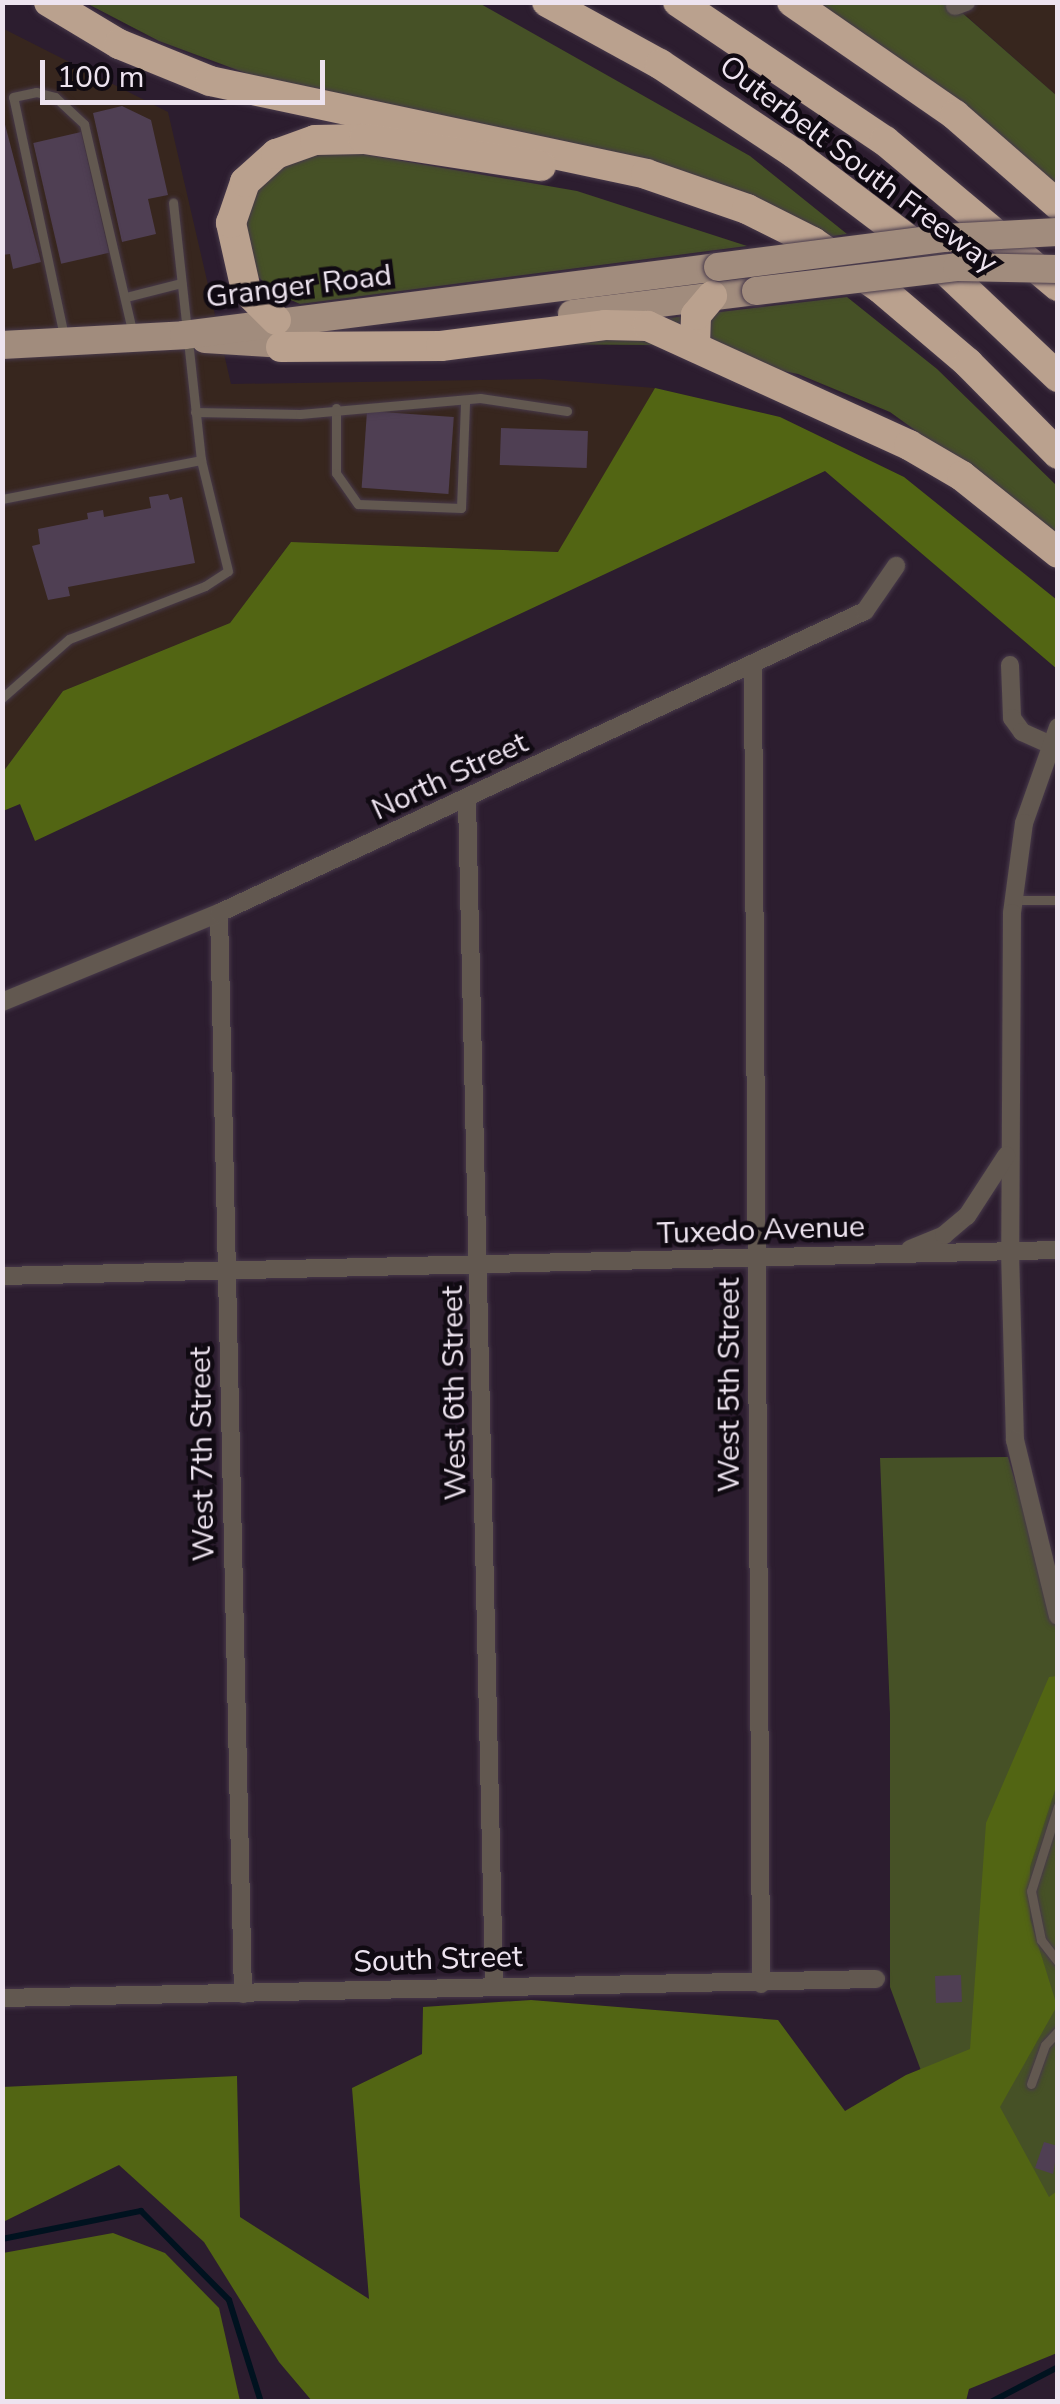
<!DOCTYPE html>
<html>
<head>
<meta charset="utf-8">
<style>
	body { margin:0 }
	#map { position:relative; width:1060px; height:2404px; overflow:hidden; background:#2c1d2f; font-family:"Nunito Sans",sans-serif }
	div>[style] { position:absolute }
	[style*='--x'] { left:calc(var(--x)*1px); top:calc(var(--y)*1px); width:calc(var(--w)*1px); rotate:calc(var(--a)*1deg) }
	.industrial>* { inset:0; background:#37261e }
	.green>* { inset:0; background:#465126 }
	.forest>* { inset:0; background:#526513 }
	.stream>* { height:6px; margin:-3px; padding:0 3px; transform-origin:3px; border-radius:3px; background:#00121f }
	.building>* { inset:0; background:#4f3f53; transform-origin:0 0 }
	.roads { filter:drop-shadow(0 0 2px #47394a) drop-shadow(0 0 2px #47394a) }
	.lane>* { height:9px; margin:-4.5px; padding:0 4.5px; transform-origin:4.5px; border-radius:4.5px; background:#625850 }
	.street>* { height:18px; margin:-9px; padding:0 9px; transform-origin:9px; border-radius:9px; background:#625850 }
	.primary>* { height:28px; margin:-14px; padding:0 14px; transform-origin:14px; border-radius:14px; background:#a18c7d }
	.highway>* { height:30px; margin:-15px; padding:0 15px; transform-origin:15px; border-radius:15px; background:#baa18e }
	.bridges { filter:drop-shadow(0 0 2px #47394a) drop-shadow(0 0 2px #47394a) }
	.primary-bridge>* { height:28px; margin:-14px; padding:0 14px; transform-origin:14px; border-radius:14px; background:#a18c7d }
	span { translate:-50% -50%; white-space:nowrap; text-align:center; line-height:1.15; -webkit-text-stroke:9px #100a12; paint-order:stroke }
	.street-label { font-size:30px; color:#ede3ef }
	.frame { position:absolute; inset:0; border:5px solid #ede3ef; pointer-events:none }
	.scale { position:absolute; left:40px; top:60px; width:285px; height:45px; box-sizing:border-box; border:5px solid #ede3ef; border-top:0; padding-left:12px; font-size:30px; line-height:35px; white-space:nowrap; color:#ede3ef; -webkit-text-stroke:8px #100a12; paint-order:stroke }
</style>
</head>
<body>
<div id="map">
	<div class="industrial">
		<i style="clip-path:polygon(951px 3px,1057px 3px,1057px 96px,955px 6px)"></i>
		<i style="clip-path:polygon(2px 28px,168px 112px,231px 384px,541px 379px,655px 388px,559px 552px,291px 542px,230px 623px,63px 691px,3px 772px)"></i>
	</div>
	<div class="green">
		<i style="clip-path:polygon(86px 3px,479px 3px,750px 156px,847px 234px,820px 238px,617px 153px,251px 75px,159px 41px)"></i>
		<i style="clip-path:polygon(792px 3px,951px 3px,1057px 96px,1057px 205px)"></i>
		<i style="clip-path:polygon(334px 149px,577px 191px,747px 246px,300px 304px,273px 292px,251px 269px,243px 226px,253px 190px,293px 158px)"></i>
		<i style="clip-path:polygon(847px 297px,937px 369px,1057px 486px,1057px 533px,890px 412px,798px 374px,652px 345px,519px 344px,519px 336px)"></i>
		<i style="clip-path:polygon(1008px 1457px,1057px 1623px,1057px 2302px,1005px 2297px,890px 1987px,890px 1714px,880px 1458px)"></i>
	</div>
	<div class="forest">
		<i style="clip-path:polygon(655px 388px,780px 417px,904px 477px,1057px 600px,1057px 669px,825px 471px,35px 841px,20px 804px,3px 811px,3px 772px,63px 691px,230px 623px,291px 542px,558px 552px)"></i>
		<i style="clip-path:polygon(1057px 1676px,1057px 1784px,1030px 1867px,1030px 1919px,1057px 2006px,1000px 2107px,1049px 2197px,1057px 2191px,1057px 2353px,969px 2389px,966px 2401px,312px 2401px,279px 2362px,204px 2242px,119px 2165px,3px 2222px,2px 2087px,237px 2076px,240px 2217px,369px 2299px,352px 2088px,422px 2054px,423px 2007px,531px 2000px,778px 2020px,845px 2111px,906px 2075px,970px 2049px,986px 1823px,1049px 1677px)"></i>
		<i style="clip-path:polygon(113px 2233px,165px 2253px,219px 2308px,240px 2401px,3px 2401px,3px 2253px)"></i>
	</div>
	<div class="stream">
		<i style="--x:2;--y:2239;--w:142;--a:-11.4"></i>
		<i style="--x:141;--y:2211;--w:125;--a:45.3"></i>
		<i style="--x:229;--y:2300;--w:107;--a:72.6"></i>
		<i style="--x:991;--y:2402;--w:76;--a:-27.6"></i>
	</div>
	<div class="building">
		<i style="clip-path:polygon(122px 106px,151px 120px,168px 195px,148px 199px,156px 234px,122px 242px,93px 113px)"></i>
		<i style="clip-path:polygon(2px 113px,41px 262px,13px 269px,10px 254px,2px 255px)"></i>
		<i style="left:81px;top:132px;width:124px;height:49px;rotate:77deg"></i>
		<i style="left:367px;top:411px;width:87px;height:77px;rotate:4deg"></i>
		<i style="left:501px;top:428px;width:87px;height:37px;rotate:2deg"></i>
		<i style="clip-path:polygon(168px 494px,170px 500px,182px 497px,195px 563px,68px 587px,70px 596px,48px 600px,32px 546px,40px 544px,38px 529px,88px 519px,87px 513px,103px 510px,104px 517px,151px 508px,149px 497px)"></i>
		<i style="left:961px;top:1975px;width:27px;height:26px;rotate:88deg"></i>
		<i style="clip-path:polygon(1044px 2142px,1058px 2146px,1053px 2174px,1035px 2168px)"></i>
	</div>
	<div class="roads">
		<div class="lane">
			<i style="--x:126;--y:297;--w:57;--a:-14.3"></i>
			<i style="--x:64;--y:336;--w:244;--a:-102"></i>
			<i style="--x:13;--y:97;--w:24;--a:-12"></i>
			<i style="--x:36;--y:92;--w:20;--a:15"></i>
			<i style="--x:55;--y:97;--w:40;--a:43"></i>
			<i style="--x:84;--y:124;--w:217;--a:76.9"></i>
			<i style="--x:336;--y:408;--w:65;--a:90"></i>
			<i style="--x:336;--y:473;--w:38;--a:55"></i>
			<i style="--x:358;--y:504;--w:103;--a:2.2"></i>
			<i style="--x:461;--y:508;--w:106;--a:-87.8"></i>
			<i style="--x:195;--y:412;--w:105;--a:1.1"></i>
			<i style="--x:300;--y:414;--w:181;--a:-5.1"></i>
			<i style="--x:480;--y:398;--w:88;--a:8.5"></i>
			<i style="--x:2;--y:499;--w:203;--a:-11.1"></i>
			<i style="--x:201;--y:460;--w:259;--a:-96.2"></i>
			<i style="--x:2;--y:698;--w:89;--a:-41.4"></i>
			<i style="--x:69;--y:639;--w:146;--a:-21.3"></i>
			<i style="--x:205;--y:586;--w:27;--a:-33"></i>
			<i style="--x:228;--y:571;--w:114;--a:-103.7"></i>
			<i style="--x:1014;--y:900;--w:44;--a:0"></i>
			<i style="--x:1058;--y:1806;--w:89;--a:107.6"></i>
			<i style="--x:1031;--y:1891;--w:50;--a:78.5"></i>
			<i style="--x:1041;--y:1940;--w:28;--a:52"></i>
			<i style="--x:1031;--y:2084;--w:41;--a:-70.3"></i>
			<i style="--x:1045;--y:2045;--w:19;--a:-47"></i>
		</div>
		<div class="street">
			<i style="--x:955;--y:6;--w:12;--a:-20"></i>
			<i style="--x:753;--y:665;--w:1319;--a:89.65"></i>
			<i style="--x:1010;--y:665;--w:53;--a:87.8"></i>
			<i style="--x:1012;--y:718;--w:17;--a:54"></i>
			<i style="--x:1022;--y:732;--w:30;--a:24"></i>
			<i style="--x:1058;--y:727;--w:102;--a:109.5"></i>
			<i style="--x:1024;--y:823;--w:91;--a:97.6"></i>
			<i style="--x:1012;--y:913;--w:338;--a:90.3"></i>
			<i style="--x:1010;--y:1251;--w:189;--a:88.5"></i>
			<i style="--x:1015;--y:1440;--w:181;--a:76.3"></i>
			<i style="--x:467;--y:800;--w:1184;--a:88.69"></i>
			<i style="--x:219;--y:913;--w:1081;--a:88.73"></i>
			<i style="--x:2;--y:1002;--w:235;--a:-22.3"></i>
			<i style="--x:219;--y:913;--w:713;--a:-25.06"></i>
			<i style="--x:865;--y:611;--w:55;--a:-55.4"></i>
			<i style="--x:910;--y:1249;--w:37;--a:-22"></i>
			<i style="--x:944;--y:1235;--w:30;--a:-40"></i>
			<i style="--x:967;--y:1216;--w:72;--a:-57"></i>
			<i style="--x:2;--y:1276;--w:1056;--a:-1.41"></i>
			<i style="--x:2;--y:1998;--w:874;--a:-1.25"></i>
		</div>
		<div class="primary">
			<i style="--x:572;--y:314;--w:185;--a:-7.1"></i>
			<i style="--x:205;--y:339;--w:96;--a:3.6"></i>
			<i style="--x:2;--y:345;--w:182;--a:-3.1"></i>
			<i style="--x:184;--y:335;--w:538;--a:-7.26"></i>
		</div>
		<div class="highway">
			<i style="--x:49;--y:2;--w:82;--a:31"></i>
			<i style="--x:119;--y:44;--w:98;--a:22.1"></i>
			<i style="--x:210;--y:81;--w:446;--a:12"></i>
			<i style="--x:646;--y:174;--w:107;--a:19.1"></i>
			<i style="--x:747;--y:209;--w:74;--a:26.6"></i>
			<i style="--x:813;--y:242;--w:81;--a:34.5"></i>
			<i style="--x:880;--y:288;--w:116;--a:40.4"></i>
			<i style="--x:968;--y:363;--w:128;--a:45.3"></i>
			<i style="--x:547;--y:2;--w:129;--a:28.8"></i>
			<i style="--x:660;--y:64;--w:161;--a:33.6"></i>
			<i style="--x:794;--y:153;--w:169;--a:37.1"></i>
			<i style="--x:929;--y:255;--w:178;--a:43.4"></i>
			<i style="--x:678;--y:2;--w:249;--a:33.9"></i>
			<i style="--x:885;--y:141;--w:226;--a:40"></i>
			<i style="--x:792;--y:2;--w:198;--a:34.7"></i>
			<i style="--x:955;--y:115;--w:137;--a:41.1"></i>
			<i style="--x:276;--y:320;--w:42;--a:-135"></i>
			<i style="--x:246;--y:290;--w:69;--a:-102.6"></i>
			<i style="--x:231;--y:223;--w:43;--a:-71.1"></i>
			<i style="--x:245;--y:182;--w:42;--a:-42.1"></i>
			<i style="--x:276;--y:154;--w:41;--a:-19.7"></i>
			<i style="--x:315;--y:140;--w:49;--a:-1.2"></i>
			<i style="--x:364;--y:139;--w:179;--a:8.7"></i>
			<i style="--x:695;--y:345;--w:30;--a:-88"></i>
			<i style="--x:696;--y:315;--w:25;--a:-50"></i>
			<i style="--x:281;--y:347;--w:160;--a:-0.4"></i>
			<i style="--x:441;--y:346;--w:165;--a:-7.3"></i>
			<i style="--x:605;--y:325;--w:43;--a:1.3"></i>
			<i style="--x:648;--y:326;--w:287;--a:24.5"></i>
			<i style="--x:909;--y:445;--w:61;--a:30.3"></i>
			<i style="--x:962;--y:476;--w:123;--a:38.7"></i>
		</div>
	</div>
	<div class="bridges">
		<div class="primary-bridge">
			<i style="--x:718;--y:267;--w:227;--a:-7.3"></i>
			<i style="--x:943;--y:238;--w:115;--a:-3"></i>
			<i style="--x:756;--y:291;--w:202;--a:-6.8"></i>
			<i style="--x:957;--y:267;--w:101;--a:1.1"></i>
		</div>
	</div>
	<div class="street-label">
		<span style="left:858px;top:165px;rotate:37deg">Outerbelt South Freeway</span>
		<span style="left:299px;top:287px;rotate:-7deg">Granger Road</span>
		<span style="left:450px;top:777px;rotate:-25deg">North Street</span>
		<span style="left:761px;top:1231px;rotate:-2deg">Tuxedo Avenue</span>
		<span style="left:730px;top:1385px;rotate:-90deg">West 5th Street</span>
		<span style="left:455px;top:1393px;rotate:-91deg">West 6th Street</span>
		<span style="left:203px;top:1454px;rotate:-91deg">West 7th Street</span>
		<span style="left:438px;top:1960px;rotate:-2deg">South Street</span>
	</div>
	<div class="frame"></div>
	<div class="scale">100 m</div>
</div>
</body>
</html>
